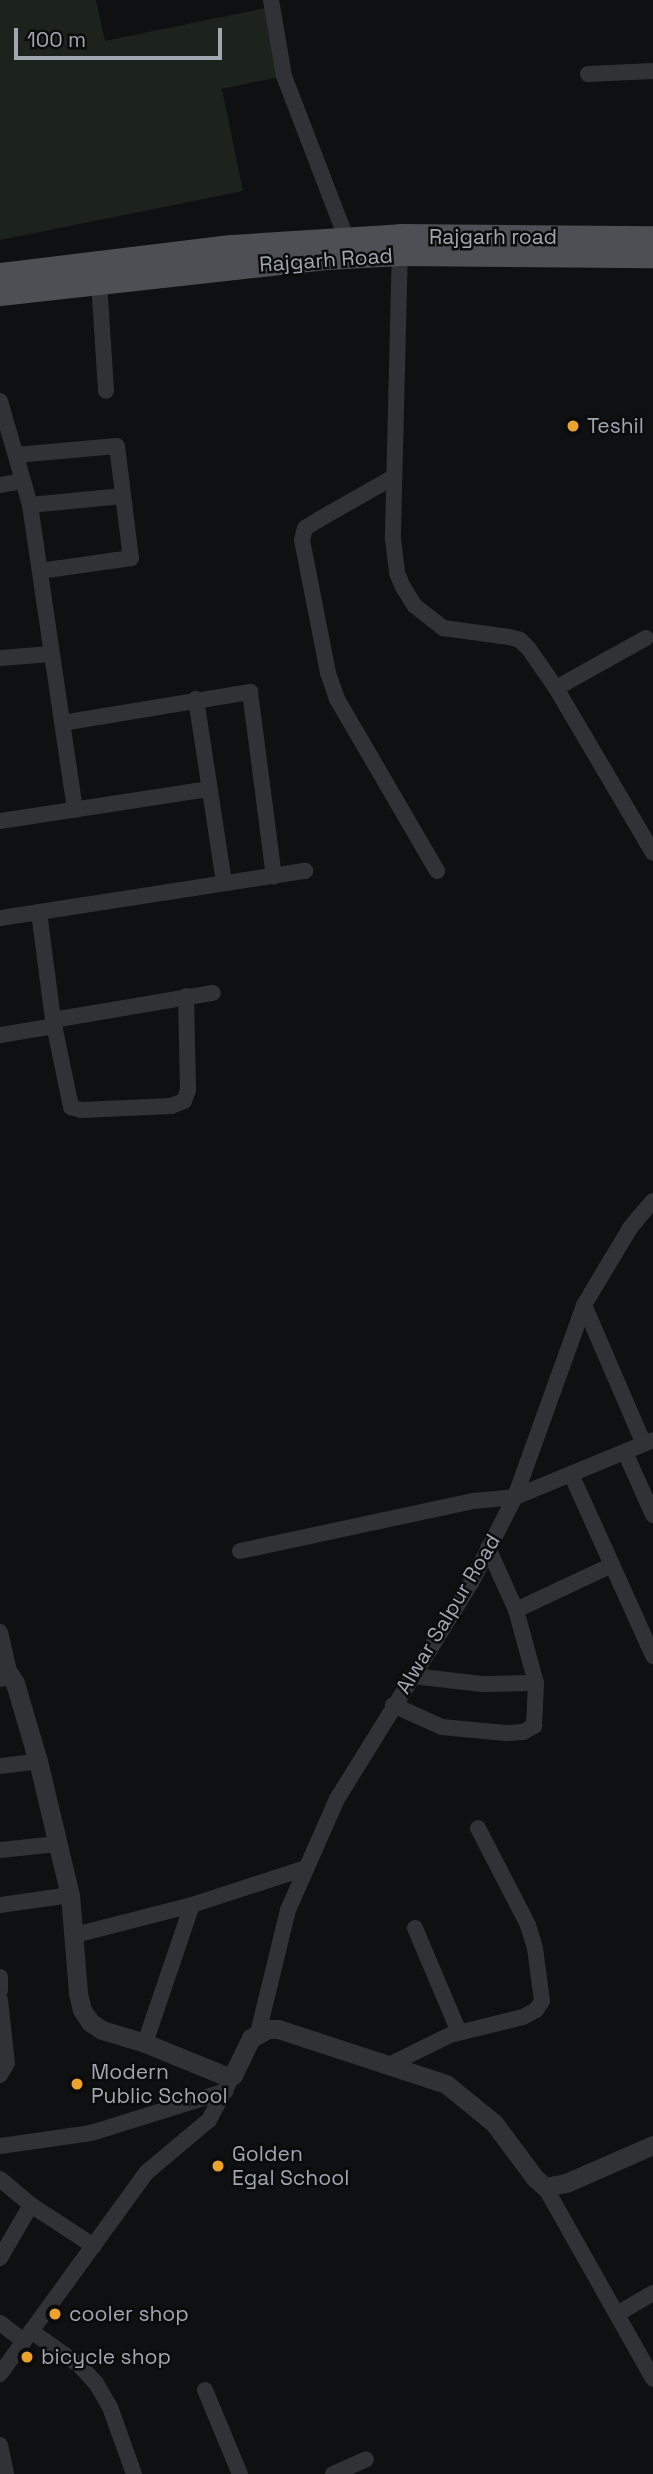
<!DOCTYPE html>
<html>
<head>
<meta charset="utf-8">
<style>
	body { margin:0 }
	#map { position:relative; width:653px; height:2474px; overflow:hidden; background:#0f1011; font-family:"Space Grotesk",sans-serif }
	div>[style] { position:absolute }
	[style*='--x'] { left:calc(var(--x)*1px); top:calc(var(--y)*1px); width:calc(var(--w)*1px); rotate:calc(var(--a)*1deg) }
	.green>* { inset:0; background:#1c231d }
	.minor>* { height:16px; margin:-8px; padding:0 8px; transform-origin:8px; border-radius:8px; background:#313236 }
	.tertiary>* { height:19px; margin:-9.5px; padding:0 9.5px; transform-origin:9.5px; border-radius:9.5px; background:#313236 }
	.primary>* { height:24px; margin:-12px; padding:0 12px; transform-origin:12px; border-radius:12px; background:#4d4f55 }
	.dots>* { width:19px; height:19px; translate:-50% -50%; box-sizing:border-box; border:4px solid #0b0b0c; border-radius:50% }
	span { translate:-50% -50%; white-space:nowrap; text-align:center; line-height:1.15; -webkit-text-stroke:5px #0b0b0c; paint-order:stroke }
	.street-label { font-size:21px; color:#a1a7b1 }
	.poi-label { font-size:21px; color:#a1a7b1 }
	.left { translate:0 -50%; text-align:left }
	.scale { position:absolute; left:14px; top:28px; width:208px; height:32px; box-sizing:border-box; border:4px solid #a1a7b1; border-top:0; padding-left:9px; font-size:21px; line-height:24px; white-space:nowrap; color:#a1a7b1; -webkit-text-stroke:5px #0b0b0c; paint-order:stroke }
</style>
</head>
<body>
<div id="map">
	<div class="green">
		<i style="clip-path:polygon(0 0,96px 0,105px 41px,270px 7px,284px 76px,222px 89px,243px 191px,0 240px)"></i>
	</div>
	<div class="minor">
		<i style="--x:271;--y:0;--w:77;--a:80.3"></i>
		<i style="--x:284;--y:76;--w:176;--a:69"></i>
		<i style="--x:588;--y:74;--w:65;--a:-2.6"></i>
		<i style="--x:400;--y:246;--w:293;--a:91.4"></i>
		<i style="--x:393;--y:539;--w:34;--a:83"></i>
		<i style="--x:397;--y:573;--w:15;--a:67"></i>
		<i style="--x:403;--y:587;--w:22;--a:58"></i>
		<i style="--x:415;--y:606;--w:36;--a:38"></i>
		<i style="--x:443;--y:628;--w:67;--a:7.8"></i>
		<i style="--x:509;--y:637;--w:11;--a:15"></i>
		<i style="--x:520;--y:640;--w:13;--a:45"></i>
		<i style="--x:529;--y:649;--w:47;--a:55.3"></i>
		<i style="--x:556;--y:688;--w:191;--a:59.5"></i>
		<i style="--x:99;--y:282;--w:109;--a:86.3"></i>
		<i style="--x:0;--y:401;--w:108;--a:73.9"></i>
		<i style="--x:30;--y:505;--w:308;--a:81.6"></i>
		<i style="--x:16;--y:455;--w:101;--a:-5.1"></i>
		<i style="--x:117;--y:446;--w:113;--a:82.9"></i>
		<i style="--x:131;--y:558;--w:92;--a:171.9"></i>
		<i style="--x:392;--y:478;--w:85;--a:150.4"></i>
		<i style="--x:318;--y:520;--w:15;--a:148"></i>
		<i style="--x:305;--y:528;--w:12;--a:104"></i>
		<i style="--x:302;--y:540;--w:136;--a:78.9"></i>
		<i style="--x:328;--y:673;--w:28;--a:71"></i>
		<i style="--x:337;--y:699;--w:199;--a:59.8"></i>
		<i style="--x:0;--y:485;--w:23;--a:-10"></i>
		<i style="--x:30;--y:505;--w:93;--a:-5.5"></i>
		<i style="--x:0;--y:658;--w:51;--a:-4.5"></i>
		<i style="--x:556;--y:688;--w:103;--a:-29.1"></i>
		<i style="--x:196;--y:699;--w:186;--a:81.3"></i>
		<i style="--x:62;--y:723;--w:191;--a:-9.4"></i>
		<i style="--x:250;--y:692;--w:186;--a:82.6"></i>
		<i style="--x:0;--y:821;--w:212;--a:-8.7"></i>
		<i style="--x:39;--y:912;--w:109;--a:82.6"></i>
		<i style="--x:53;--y:1020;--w:89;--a:78.3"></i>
		<i style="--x:71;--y:1107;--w:10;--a:17"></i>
		<i style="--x:81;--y:1110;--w:90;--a:-2.5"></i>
		<i style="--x:171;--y:1106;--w:14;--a:-21"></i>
		<i style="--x:184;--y:1101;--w:12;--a:-70"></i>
		<i style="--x:188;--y:1090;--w:94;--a:-91.2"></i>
		<i style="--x:0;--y:918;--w:309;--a:-8.8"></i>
		<i style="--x:53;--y:1020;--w:162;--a:-9.6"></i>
		<i style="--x:0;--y:1035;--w:56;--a:-9.3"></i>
		<i style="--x:584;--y:1305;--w:151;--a:66.7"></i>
		<i style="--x:625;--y:1452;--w:69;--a:66"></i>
		<i style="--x:571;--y:1474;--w:200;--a:65.7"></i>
		<i style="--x:240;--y:1551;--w:239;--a:-12.1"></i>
		<i style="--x:474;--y:1501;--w:41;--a:-5.6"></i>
		<i style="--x:515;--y:1497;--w:149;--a:-22.4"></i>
		<i style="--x:516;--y:1610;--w:106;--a:-25.1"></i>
		<i style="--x:0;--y:1632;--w:44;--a:76.9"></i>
		<i style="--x:413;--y:1676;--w:69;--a:6.6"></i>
		<i style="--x:482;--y:1684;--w:54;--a:-1.1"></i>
		<i style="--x:393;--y:1705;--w:54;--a:24.2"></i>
		<i style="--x:442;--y:1727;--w:64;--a:5.4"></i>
		<i style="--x:506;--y:1733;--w:17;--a:-3"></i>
		<i style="--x:523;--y:1732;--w:13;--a:-29"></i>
		<i style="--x:534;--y:1726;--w:43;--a:-87.3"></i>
		<i style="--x:536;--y:1683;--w:76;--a:-105.3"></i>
		<i style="--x:516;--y:1610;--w:68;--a:-114.3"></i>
		<i style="--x:0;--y:1766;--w:38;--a:-7"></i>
		<i style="--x:0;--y:1850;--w:58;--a:-5.9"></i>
		<i style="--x:0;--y:1905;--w:71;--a:-8.1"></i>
		<i style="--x:415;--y:1928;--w:113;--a:67.1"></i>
		<i style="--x:75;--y:1935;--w:121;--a:-14.4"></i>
		<i style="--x:192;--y:1905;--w:120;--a:-18"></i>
		<i style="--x:0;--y:1977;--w:13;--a:90"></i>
		<i style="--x:0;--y:2000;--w:63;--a:83.7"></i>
		<i style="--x:7;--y:2063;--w:14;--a:120"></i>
		<i style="--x:258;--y:2033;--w:127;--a:-76.3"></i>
		<i style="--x:288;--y:1910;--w:121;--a:-66.2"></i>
		<i style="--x:337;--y:1799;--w:254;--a:-58.2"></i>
		<i style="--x:471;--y:1583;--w:97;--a:-62.9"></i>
		<i style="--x:515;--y:1497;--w:204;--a:-70.2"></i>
		<i style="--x:584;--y:1305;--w:90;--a:-59.1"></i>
		<i style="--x:630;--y:1228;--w:35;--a:-50"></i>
		<i style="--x:145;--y:2043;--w:146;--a:-71.2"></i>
		<i style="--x:391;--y:2064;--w:66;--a:-26.2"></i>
		<i style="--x:450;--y:2035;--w:75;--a:-13.9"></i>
		<i style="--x:523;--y:2017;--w:15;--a:-28"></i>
		<i style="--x:536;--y:2010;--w:11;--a:-56"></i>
		<i style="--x:542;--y:2001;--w:53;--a:-97.5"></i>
		<i style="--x:535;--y:1948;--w:24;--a:-107"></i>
		<i style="--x:528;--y:1925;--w:109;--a:-117.3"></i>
		<i style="--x:0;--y:2146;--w:92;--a:-8.1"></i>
		<i style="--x:91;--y:2133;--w:141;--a:-17.3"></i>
		<i style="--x:0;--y:2179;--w:40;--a:40"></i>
		<i style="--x:31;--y:2205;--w:75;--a:33.1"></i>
		<i style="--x:545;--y:2187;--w:220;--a:60.6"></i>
		<i style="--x:0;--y:2258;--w:61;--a:-59.7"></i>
		<i style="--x:617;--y:2314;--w:42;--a:-30.3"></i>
		<i style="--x:0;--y:2323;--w:30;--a:37"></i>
		<i style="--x:31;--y:2331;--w:59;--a:35.3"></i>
		<i style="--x:79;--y:2365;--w:25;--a:47"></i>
		<i style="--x:96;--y:2383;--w:28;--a:60"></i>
		<i style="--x:110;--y:2407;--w:71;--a:70.3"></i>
		<i style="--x:0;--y:2374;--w:250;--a:-54"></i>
		<i style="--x:147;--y:2172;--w:81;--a:-40"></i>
		<i style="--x:209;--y:2120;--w:51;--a:-61.9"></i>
		<i style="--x:205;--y:2390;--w:91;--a:67.4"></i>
		<i style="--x:0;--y:2445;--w:30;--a:78"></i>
		<i style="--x:333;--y:2474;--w:36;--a:-24"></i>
	</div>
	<div class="tertiary">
		<i style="--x:0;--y:1677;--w:10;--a:-11"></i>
		<i style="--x:10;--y:1675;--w:9;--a:58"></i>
		<i style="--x:15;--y:1683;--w:81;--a:73.6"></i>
		<i style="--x:38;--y:1761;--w:138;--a:76.6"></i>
		<i style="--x:70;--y:1895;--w:98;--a:85.3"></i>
		<i style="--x:78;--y:1993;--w:17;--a:77"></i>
		<i style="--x:82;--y:2010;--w:14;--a:56"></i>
		<i style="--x:90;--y:2022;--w:14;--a:34"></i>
		<i style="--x:102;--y:2030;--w:45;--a:16.8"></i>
		<i style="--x:145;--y:2043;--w:87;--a:22.2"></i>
		<i style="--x:226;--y:2076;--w:7;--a:-8"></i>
		<i style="--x:233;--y:2075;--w:41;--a:-64.1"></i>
		<i style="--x:251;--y:2038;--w:19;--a:-28"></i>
		<i style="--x:268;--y:2029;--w:10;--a:0"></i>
		<i style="--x:278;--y:2029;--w:177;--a:18.1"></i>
		<i style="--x:446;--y:2084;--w:62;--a:39.1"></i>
		<i style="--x:494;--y:2123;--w:69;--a:53.3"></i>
		<i style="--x:535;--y:2178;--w:13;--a:42"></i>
		<i style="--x:545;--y:2187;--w:21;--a:-11"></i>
		<i style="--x:566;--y:2183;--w:95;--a:-23.6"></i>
	</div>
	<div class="primary">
		<i style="--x:0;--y:275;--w:235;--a:-6.9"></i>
		<i style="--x:233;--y:247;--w:168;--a:-3.7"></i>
		<i style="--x:401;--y:236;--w:252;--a:0.5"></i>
		<i style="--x:0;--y:294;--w:328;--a:-6.3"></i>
		<i style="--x:326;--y:258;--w:74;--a:-3.1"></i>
		<i style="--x:400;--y:254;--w:253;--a:0.5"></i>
	</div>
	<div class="dots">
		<i style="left:573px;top:426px;background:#eda22c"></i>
		<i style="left:77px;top:2084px;background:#eda22c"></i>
		<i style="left:218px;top:2166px;background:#eda22c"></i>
		<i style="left:55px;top:2314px;background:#eda22c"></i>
		<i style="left:27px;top:2357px;background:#eda22c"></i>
	</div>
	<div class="street-label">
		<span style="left:493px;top:237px">Rajgarh road</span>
		<span style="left:326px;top:260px;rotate:-4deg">Rajgarh Road</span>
		<span style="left:448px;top:1614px;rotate:-59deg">Alwar Salpur Road</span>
	</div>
	<div class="poi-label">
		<span class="left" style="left:587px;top:426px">Teshil</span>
		<span class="left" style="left:91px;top:2084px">Modern<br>Public School</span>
		<span class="left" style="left:232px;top:2166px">Golden<br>Egal School</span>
		<span class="left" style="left:69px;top:2314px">cooler shop</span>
		<span class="left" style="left:41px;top:2357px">bicycle shop</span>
	</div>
	<div class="scale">100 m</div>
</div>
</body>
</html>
